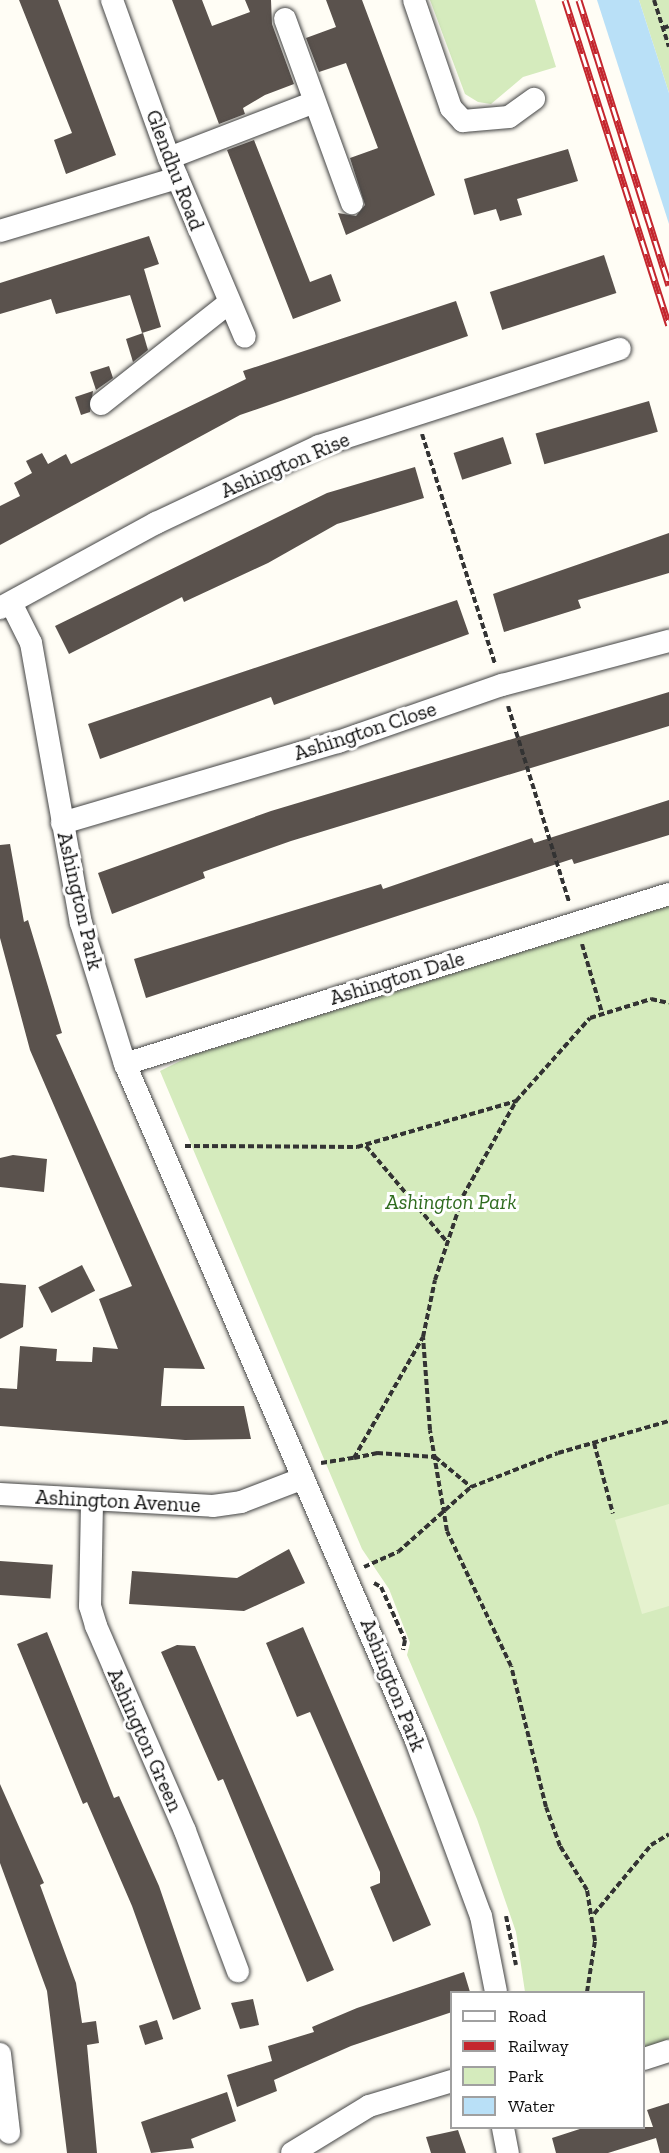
<!DOCTYPE html>
<html>
<head>
<meta charset="utf-8">
<style>
	body { margin:0 }
	#map { position:relative; width:669px; height:2153px; overflow:hidden; background:#fffdf5; font-family:"Zilla Slab",serif }
	div>[style] { position:absolute }
	[style*='--x'] { left:calc(var(--x)*1px); top:calc(var(--y)*1px); width:calc(var(--w)*1px); rotate:calc(var(--a)*1deg) }
	.green>* { inset:0; background:#d5ebbd }
	.pitch>* { inset:0; background:#e6f2cf }
	.water>* { inset:0; background:#b9e0f7 }
	.building>* { inset:0; background:#5a524d; transform-origin:0 0 }
	.path>* { height:4px; margin-top:-2px; transform-origin:0; background:repeating-linear-gradient(90deg,#333 0 6px,transparent 0 9px) }
	.roads { filter:drop-shadow(0 0 2px #444) drop-shadow(0 0 2px #444) }
	.minor>* { height:22px; margin:-11px; padding:0 11px; transform-origin:11px; border-radius:11px; background:#fff }
	.rail>* { height:7px; margin-top:-3.5px; transform-origin:0; background:repeating-linear-gradient(90deg,#fff 0 14px,#c4262e 0 28px); box-sizing:border-box; border-block:2px solid #c4262e }
	span { translate:-50% -50%; white-space:nowrap; text-align:center; line-height:1.15; -webkit-text-stroke:6px #fff; paint-order:stroke }
	.street-label { font-size:21px; color:#111 }
	.park-label { font-size:21px; color:#2f6b1f; font-style:italic }
	.legend { position:absolute; left:450px; top:1991px; width:195px; height:138px; box-sizing:border-box; background:#fff; border:2px solid #a0a0a0; margin:0; padding:8px 10px; list-style:none; font-size:18px; color:#111 }
	.legend li { display:flex; align-items:center; gap:12px; height:30px }
	.legend b { width:30px; border:2px solid #a0a0a0 }
</style>
</head>
<body>
<div id="map">
	<div class="green">
		<i style="clip-path:polygon(430px 0,535px 0,556px 67px,523px 77px,491px 104px,478px 102px,465px 94px)"></i>
		<i style="clip-path:polygon(639px 0,669px 0,669px 93px)"></i>
		<i style="clip-path:polygon(669px 906px,669px 2040px,644px 2048px,644px 1992px,525px 1992px,516px 1932px,477px 1819px,407px 1655px,410px 1643px,389px 1589px,362px 1549px,160px 1071px,190px 1056px)"></i>
	</div>
	<div class="pitch">
		<i style="clip-path:polygon(669px 1504px,669px 1606px,642px 1614px,615px 1520px)"></i>
	</div>
	<div class="water">
		<i style="clip-path:polygon(597px 0,639px 0,669px 93px,669px 224px)"></i>
	</div>
	<div class="building">
		<i style="clip-path:polygon(19px 0,58px 0,116px 155px,66px 174px,54px 140px,72px 133px)"></i>
		<i style="clip-path:polygon(172px 0,202px 0,212px 26px,250px 12px,245px 0,271px 0,272px 24px,294px 84px,265px 95px,243px 108px,245px 114px,219px 124px)"></i>
		<i style="clip-path:polygon(326px 0,362px 0,435px 195px,346px 235px,338px 213px,356px 216px,365px 205px,350px 158px,378px 148px,346px 63px,319px 72px,306px 38px,336px 27px)"></i>
		<i style="clip-path:polygon(254px 140px,310px 282px,331px 274px,341px 301px,293px 319px,227px 150px)"></i>
		<i style="clip-path:polygon(568px 149px,578px 181px,517px 199px,522px 215px,500px 221px,496px 209px,474px 215px,464px 179px)"></i>
		<i style="clip-path:polygon(149px 236px,159px 264px,144px 269px,161px 327px,142px 333px,130px 295px,56px 314px,51px 299px,0 314px,0 283px)"></i>
		<i style="left:604px;top:255px;width:40px;height:120px;rotate:72deg"></i>
		<i style="clip-path:polygon(456px 301px,468px 336px,240px 415px,0 545px,0 506px,20px 496px,14px 483px,32px 473px,26px 461px,42px 453px,48px 464px,66px 454px,71px 464px,246px 379px,243px 371px)"></i>
		<i style="clip-path:polygon(143px 333px,148px 350px,133px 362px,126px 339px)"></i>
		<i style="clip-path:polygon(109px 366px,113px 378px,96px 390px,90px 372px)"></i>
		<i style="clip-path:polygon(93px 391px,90px 412px,81px 415px,75px 397px)"></i>
		<i style="left:649px;top:401px;width:32px;height:118px;rotate:74deg"></i>
		<i style="left:503px;top:437px;width:28px;height:52px;rotate:72deg"></i>
		<i style="clip-path:polygon(415px 467px,424px 498px,337px 524px,268px 563px,184px 602px,182px 597px,69px 654px,55px 626px,327px 493px)"></i>
		<i style="clip-path:polygon(669px 533px,669px 573px,578px 600px,581px 608px,504px 632px,493px 594px)"></i>
		<i style="clip-path:polygon(457px 600px,469px 634px,274px 705px,271px 697px,100px 759px,88px 724px)"></i>
		<i style="clip-path:polygon(669px 692px,669px 726px,291px 841px,203px 872px,205px 878px,112px 914px,98px 873px,271px 811px)"></i>
		<i style="clip-path:polygon(669px 800px,669px 835px,574px 864px,572px 859px,146px 998px,134px 959px,381px 884px,383px 889px,532px 838px,534px 843px)"></i>
		<i style="clip-path:polygon(10px 844px,24px 922px,28px 920px,62px 1033px,56px 1035px,205px 1369px,164px 1368px,161px 1406px,244px 1406px,251px 1439px,185px 1440px,0 1426px,0 1388px,17px 1389px,20px 1346px,57px 1349px,56px 1361px,92px 1362px,93px 1347px,118px 1349px,99px 1299px,132px 1286px,30px 1050px,0 938px,0 845px)"></i>
		<i style="clip-path:polygon(13px 1155px,47px 1159px,44px 1192px,0 1187px,0 1158px)"></i>
		<i style="left:82px;top:1265px;width:29px;height:49px;rotate:63deg"></i>
		<i style="clip-path:polygon(0 1283px,26px 1285px,23px 1327px,0 1339px)"></i>
		<i style="clip-path:polygon(289px 1549px,305px 1583px,244px 1611px,129px 1604px,132px 1571px,237px 1578px)"></i>
		<i style="left:0;top:1561px;width:53px;height:34px;rotate:4deg"></i>
		<i style="clip-path:polygon(303px 1627px,431px 1925px,393px 1942px,370px 1887px,380px 1883px,380px 1872px,310px 1712px,297px 1717px,266px 1643px)"></i>
		<i style="clip-path:polygon(47px 1632px,114px 1798px,119px 1796px,159px 1886px,201px 2009px,173px 2020px,132px 1906px,87px 1802px,83px 1804px,17px 1644px)"></i>
		<i style="clip-path:polygon(177px 1645px,195px 1646px,334px 1970px,307px 1982px,223px 1779px,218px 1781px,161px 1652px)"></i>
		<i style="clip-path:polygon(0 1784px,44px 1883px,40px 1885px,76px 1983px,82px 2023px,96px 2021px,99px 2043px,87px 2045px,97px 2153px,67px 2153px,47px 1991px,0 1863px)"></i>
		<i style="clip-path:polygon(464px 1972px,470px 1992px,452px 1992px,452px 2012px,351px 2046px,274px 2080px,277px 2091px,237px 2107px,227px 2075px,272px 2061px,268px 2046px,314px 2032px,312px 2027px,357px 2008px)"></i>
		<i style="clip-path:polygon(253px 1999px,259px 2025px,240px 2029px,231px 2003px)"></i>
		<i style="left:157px;top:2020px;width:20px;height:19px;rotate:72deg"></i>
		<i style="clip-path:polygon(227px 2092px,236px 2121px,191px 2139px,194px 2148px,151px 2153px,141px 2122px)"></i>
		<i style="clip-path:polygon(669px 2103px,669px 2153px,660px 2153px,656px 2138px,608px 2153px,556px 2153px,552px 2138px,586px 2127px,653px 2127px,647px 2110px)"></i>
		<i style="clip-path:polygon(458px 2130px,466px 2153px,431px 2153px,426px 2137px)"></i>
	</div>
	<div class="path">
		<i style="--x:654;--y:0;--w:49;--a:72.3"></i>
		<i style="--x:663;--y:28;--w:6;--a:-18"></i>
		<i style="--x:422;--y:434;--w:241;--a:72.4"></i>
		<i style="--x:508;--y:706;--w:205;--a:72.7"></i>
		<i style="--x:582;--y:944;--w:72;--a:73.8"></i>
		<i style="--x:185;--y:1146;--w:172;--a:0.3"></i>
		<i style="--x:357;--y:1147;--w:166;--a:-16.1"></i>
		<i style="--x:366;--y:1146;--w:127;--a:49.8"></i>
		<i style="--x:594;--y:1443;--w:73;--a:75"></i>
		<i style="--x:354;--y:1458;--w:24;--a:-12"></i>
		<i style="--x:377;--y:1453;--w:58;--a:3.9"></i>
		<i style="--x:435;--y:1457;--w:47;--a:39.8"></i>
		<i style="--x:321;--y:1463;--w:33;--a:-9"></i>
		<i style="--x:354;--y:1458;--w:139;--a:-60.3"></i>
		<i style="--x:364;--y:1567;--w:37;--a:-24"></i>
		<i style="--x:398;--y:1552;--w:98;--a:-41.7"></i>
		<i style="--x:471;--y:1487;--w:93;--a:-21.3"></i>
		<i style="--x:558;--y:1453;--w:116;--a:-16.1"></i>
		<i style="--x:374;--y:1583;--w:8;--a:30"></i>
		<i style="--x:381;--y:1587;--w:58;--a:65.6"></i>
		<i style="--x:405;--y:1640;--w:10;--a:101"></i>
		<i style="--x:594;--y:1914;--w:89;--a:-50.4"></i>
		<i style="--x:651;--y:1845;--w:21;--a:-31"></i>
		<i style="--x:506;--y:1916;--w:50;--a:78.5"></i>
		<i style="--x:587;--y:1992;--w:52;--a:-81.1"></i>
		<i style="--x:595;--y:1941;--w:52;--a:-98.9"></i>
		<i style="--x:587;--y:1890;--w:52;--a:-121.5"></i>
		<i style="--x:560;--y:1846;--w:41;--a:-109.7"></i>
		<i style="--x:546;--y:1807;--w:145;--a:-103.9"></i>
		<i style="--x:511;--y:1666;--w:149;--a:-115.4"></i>
		<i style="--x:447;--y:1531;--w:102;--a:-99.6"></i>
		<i style="--x:430;--y:1430;--w:93;--a:-94.3"></i>
		<i style="--x:423;--y:1337;--w:58;--a:-78.1"></i>
		<i style="--x:435;--y:1280;--w:89;--a:-71.6"></i>
		<i style="--x:463;--y:1196;--w:109;--a:-60.8"></i>
		<i style="--x:516;--y:1101;--w:111;--a:-48.3"></i>
		<i style="--x:590;--y:1018;--w:64;--a:-17.3"></i>
		<i style="--x:651;--y:999;--w:18;--a:13"></i>
	</div>
	<div class="roads">
		<div class="minor">
			<i style="--x:112;--y:0;--w:168;--a:70.2"></i>
			<i style="--x:169;--y:158;--w:194;--a:67"></i>
			<i style="--x:414;--y:0;--w:114;--a:71.1"></i>
			<i style="--x:451;--y:108;--w:18;--a:47"></i>
			<i style="--x:463;--y:121;--w:46;--a:-5"></i>
			<i style="--x:509;--y:117;--w:31;--a:-36"></i>
			<i style="--x:285;--y:19;--w:196;--a:70"></i>
			<i style="--x:169;--y:158;--w:156;--a:-21"></i>
			<i style="--x:0;--y:231;--w:185;--a:-16.7"></i>
			<i style="--x:101;--y:404;--w:163;--a:-38.3"></i>
			<i style="--x:11;--y:603;--w:45;--a:63.4"></i>
			<i style="--x:31;--y:643;--w:284;--a:79.9"></i>
			<i style="--x:81;--y:923;--w:148;--a:72.7"></i>
			<i style="--x:125;--y:1064;--w:734;--a:66.72"></i>
			<i style="--x:415;--y:1738;--w:190;--a:69.7"></i>
			<i style="--x:481;--y:1916;--w:77;--a:78.8"></i>
			<i style="--x:0;--y:608;--w:178;--a:-28.6"></i>
			<i style="--x:156;--y:523;--w:180;--a:-25.3"></i>
			<i style="--x:319;--y:446;--w:316;--a:-17.9"></i>
			<i style="--x:62;--y:823;--w:288;--a:-16.4"></i>
			<i style="--x:338;--y:742;--w:174;--a:-19.2"></i>
			<i style="--x:502;--y:685;--w:173;--a:-14.8"></i>
			<i style="--x:125;--y:1064;--w:570;--a:-17.35"></i>
			<i style="--x:0;--y:1494;--w:213;--a:3.2"></i>
			<i style="--x:213;--y:1506;--w:28;--a:-8"></i>
			<i style="--x:241;--y:1502;--w:67;--a:-20.9"></i>
			<i style="--x:92;--y:1503;--w:103;--a:91.1"></i>
			<i style="--x:90;--y:1606;--w:21;--a:73"></i>
			<i style="--x:96;--y:1626;--w:223;--a:66.5"></i>
			<i style="--x:185;--y:1831;--w:150;--a:69.3"></i>
			<i style="--x:0;--y:2054;--w:79;--a:83.4"></i>
			<i style="--x:644;--y:2059;--w:26;--a:-18"></i>
			<i style="--x:503;--y:2128;--w:25;--a:79"></i>
			<i style="--x:292;--y:2153;--w:90;--a:-31.4"></i>
			<i style="--x:369;--y:2106;--w:87;--a:-16.8"></i>
		</div>
	</div>
	<div class="rail">
		<i style="--x:565;--y:0;--w:341;--a:72.3"></i>
		<i style="--x:579;--y:0;--w:299;--a:72.5"></i>
	</div>
	<div class="street-label">
		<span style="left:175px;top:170px;rotate:69deg">Glendhu Road</span>
		<span style="left:285px;top:465px;rotate:-23deg">Ashington Rise</span>
		<span style="left:365px;top:731px;rotate:-18deg">Ashington Close</span>
		<span style="left:80px;top:901px;rotate:77deg">Ashington Park</span>
		<span style="left:397px;top:978px;rotate:-17deg">Ashington Dale</span>
		<span style="left:118px;top:1501px;rotate:3deg">Ashington Avenue</span>
		<span style="left:393px;top:1685px;rotate:68deg">Ashington Park</span>
		<span style="left:145px;top:1740px;rotate:66deg">Ashington Green</span>
	</div>
	<div class="park-label">
		<span style="left:451px;top:1202px">Ashington Park</span>
	</div>
	<ul class="legend">
	<li><b style="height:8px;background:#fff"></b>Road</li>
	<li><b style="height:8px;background:#c4262e"></b>Railway</li>
	<li><b style="height:16px;background:#d5ebbd"></b>Park</li>
	<li><b style="height:16px;background:#b9e0f7"></b>Water</li>
	</ul>
</div>
</body>
</html>
